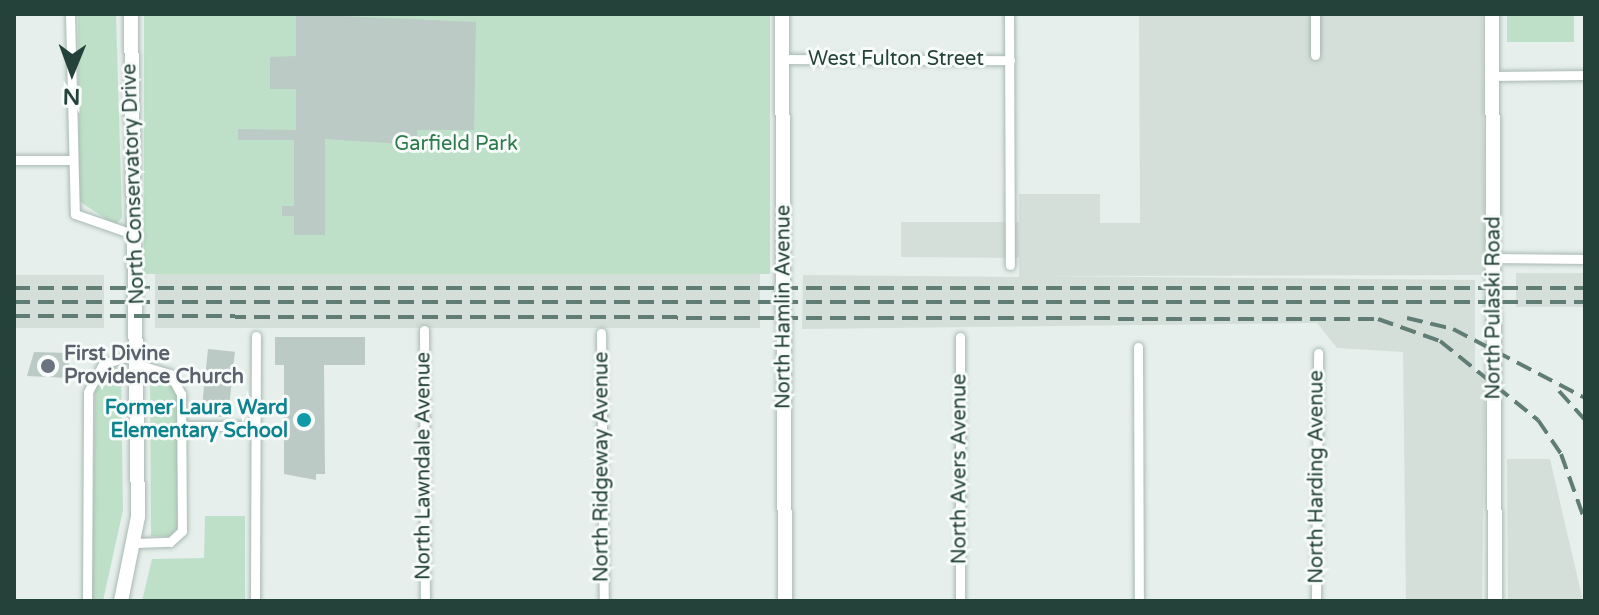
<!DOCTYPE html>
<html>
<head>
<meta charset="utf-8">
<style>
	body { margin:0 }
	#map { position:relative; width:1599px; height:615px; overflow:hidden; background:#e6efeb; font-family:"Varela Round",sans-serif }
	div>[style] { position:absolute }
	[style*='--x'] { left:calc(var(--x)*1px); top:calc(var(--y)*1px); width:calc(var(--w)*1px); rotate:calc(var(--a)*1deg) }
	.built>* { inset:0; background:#d4dfda; transform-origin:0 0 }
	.green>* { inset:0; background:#bfe0c8; transform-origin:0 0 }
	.building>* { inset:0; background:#bbcac4; transform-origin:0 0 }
	.roads { filter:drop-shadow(0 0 2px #a8b8b2) drop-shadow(0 0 2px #a8b8b2) }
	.street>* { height:9px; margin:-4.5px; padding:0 4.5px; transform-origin:4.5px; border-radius:4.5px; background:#fff }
	.secondary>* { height:14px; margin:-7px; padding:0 7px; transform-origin:7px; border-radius:7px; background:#fff }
	.rail>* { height:4px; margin-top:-2px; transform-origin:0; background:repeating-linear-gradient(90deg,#5f7d75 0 16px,transparent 0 24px) }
	.dots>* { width:22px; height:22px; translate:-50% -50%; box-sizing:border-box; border:4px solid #f7fbf9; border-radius:50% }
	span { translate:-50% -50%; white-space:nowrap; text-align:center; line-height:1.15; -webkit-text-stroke:6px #f7fbf9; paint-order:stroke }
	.street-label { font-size:20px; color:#24423a }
	.park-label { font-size:20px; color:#2d7a4b }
	.worship-label { font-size:20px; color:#5b616d; font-weight:700 }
	.left { translate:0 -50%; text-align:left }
	.culture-label { font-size:20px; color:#0d838f; font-weight:700 }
	.right { translate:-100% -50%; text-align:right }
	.frame { position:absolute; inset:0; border:16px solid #24423a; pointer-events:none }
	.north { position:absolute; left:32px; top:32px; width:80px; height:80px; -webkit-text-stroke:6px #f7fbf9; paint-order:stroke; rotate:181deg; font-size:22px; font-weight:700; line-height:32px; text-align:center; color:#24423a }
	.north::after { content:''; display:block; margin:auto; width:28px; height:36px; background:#24423a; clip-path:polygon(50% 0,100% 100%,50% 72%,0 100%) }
</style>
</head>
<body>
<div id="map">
	<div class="built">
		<i style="clip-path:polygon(1139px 14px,1482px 14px,1485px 275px,1040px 276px,1475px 280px,1475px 371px,1485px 382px,1482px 601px,1406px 601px,1403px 352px,1337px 348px,1317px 323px,802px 329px,803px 275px,1019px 277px,1019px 258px,901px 257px,901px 222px,1019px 222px,1019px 194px,1100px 194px,1100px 223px,1140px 223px)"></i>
		<i style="left:1516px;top:273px;width:69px;height:34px"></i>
		<i style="left:155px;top:274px;width:605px;height:54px"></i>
		<i style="left:14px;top:275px;width:90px;height:53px"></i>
		<i style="clip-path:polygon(1507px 459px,1550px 459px,1583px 601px,1508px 601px)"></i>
	</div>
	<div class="green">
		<i style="clip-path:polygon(78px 14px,116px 14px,122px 218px,115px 225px,79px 201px)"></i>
		<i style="left:144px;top:14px;width:626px;height:260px"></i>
		<i style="left:1507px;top:14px;width:67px;height:28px"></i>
		<i style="clip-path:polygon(112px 364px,121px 370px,123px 510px,103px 601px,92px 601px,95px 386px)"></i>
		<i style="clip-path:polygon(150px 373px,160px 374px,178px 393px,178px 530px,172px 537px,151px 536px)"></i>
		<i style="clip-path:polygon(205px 516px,245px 516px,245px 601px,142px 601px,152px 559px,204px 558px)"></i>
	</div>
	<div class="building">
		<i style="clip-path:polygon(296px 14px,476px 22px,474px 130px,417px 130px,417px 145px,325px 139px,325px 235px,294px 235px,294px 216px,282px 216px,282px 206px,294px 206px,294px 140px,238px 140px,238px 129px,296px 130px,296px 89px,270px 89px,270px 57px,296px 56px)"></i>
		<i style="clip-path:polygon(275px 337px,365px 337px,365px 365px,324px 365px,325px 474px,316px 474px,316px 480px,284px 474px,284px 365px,275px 365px)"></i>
		<i style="left:208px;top:349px;width:27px;height:66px;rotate:6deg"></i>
		<i style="clip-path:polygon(34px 352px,69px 353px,69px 378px,27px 376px)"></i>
	</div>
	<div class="roads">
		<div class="street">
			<i style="--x:70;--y:14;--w:200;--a:88.6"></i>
			<i style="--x:75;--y:214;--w:67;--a:19.2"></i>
			<i style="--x:1009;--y:14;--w:251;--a:89.8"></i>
			<i style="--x:1315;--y:14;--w:41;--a:90"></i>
			<i style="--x:782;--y:59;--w:228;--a:0.3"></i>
			<i style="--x:1493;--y:76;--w:92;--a:-0.6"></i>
			<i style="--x:14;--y:160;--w:58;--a:0"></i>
			<i style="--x:1495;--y:258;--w:90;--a:0.6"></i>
			<i style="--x:424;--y:330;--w:271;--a:89.8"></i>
			<i style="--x:601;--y:333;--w:268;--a:89.4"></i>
			<i style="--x:960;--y:337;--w:264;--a:90"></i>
			<i style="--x:1138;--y:347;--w:254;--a:89.8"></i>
			<i style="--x:183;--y:426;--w:73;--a:0"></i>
			<i style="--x:136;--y:543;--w:34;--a:-2"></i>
			<i style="--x:170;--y:542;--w:16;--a:-43"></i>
			<i style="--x:182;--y:531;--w:137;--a:-90.4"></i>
			<i style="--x:181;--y:394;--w:23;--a:-119"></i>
			<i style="--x:170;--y:374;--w:33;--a:-164"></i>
			<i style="--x:87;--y:601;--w:209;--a:-89.7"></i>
			<i style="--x:88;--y:392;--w:32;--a:-62"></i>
			<i style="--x:103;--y:364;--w:37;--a:-17"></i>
			<i style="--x:255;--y:601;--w:265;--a:-89.8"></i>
			<i style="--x:1316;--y:601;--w:248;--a:-89.5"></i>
		</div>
		<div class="secondary">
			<i style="--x:782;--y:14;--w:587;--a:89.71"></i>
			<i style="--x:1492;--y:14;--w:587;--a:89.71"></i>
			<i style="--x:121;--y:601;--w:86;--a:-78.6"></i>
			<i style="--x:138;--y:517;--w:503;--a:-90.8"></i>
		</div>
	</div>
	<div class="rail">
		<i style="--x:14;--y:288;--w:1571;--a:0"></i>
		<i style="--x:14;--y:302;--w:1571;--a:0"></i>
		<i style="--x:14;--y:316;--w:1364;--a:0.13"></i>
		<i style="--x:1378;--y:319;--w:66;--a:19.5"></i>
		<i style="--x:1440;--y:341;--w:126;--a:38.9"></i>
		<i style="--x:1538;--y:420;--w:41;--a:55.9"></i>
		<i style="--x:1561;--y:454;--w:71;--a:70.3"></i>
		<i style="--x:1407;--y:318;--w:47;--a:13.4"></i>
		<i style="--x:1453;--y:329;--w:149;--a:27.6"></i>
		<i style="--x:1559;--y:391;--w:39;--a:48"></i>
	</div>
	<div class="dots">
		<i style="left:48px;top:366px;background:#6b7280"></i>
		<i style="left:304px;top:420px;background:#0f9aa8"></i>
	</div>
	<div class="street-label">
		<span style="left:896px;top:59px">West Fulton Street</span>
		<span style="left:134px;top:184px;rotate:-92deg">North Conservatory Drive</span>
		<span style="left:784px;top:307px;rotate:-90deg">North Hamlin Avenue</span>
		<span style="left:1494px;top:308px;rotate:-90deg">North Pulaski Road</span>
		<span style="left:424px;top:466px;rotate:-90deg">North Lawndale Avenue</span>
		<span style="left:602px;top:467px;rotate:-90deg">North Ridgeway Avenue</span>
		<span style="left:960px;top:469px;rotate:-90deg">North Avers Avenue</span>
		<span style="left:1317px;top:477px;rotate:-90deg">North Harding Avenue</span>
	</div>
	<div class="park-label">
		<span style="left:456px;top:144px">Garfield Park</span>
	</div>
	<div class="worship-label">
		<span class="left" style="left:64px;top:366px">First Divine<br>Providence Church</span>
	</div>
	<div class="culture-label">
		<span class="right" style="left:288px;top:420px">Former Laura Ward<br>Elementary School</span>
	</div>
	<div class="frame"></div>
	<div class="north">N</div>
</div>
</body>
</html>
